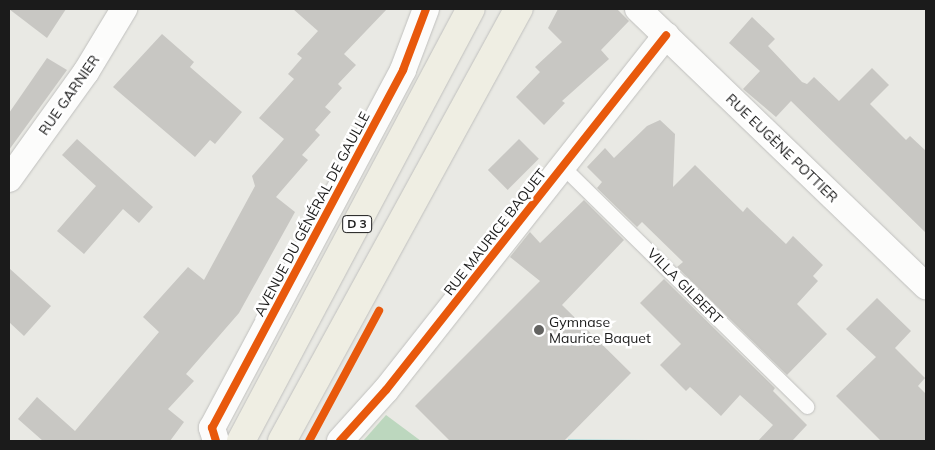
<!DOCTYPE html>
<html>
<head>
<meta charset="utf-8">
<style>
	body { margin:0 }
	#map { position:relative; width:935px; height:450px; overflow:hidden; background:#e9e9e4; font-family:Mulish,sans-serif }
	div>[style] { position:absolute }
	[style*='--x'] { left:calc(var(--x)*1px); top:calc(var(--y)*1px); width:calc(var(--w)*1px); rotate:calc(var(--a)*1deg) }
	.forest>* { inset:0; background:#bcd7be }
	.pitch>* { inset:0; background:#b1dddc }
	.building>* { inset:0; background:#c8c7c3; transform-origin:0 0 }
	.roads { filter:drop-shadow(0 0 1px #c0c0be) drop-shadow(0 0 1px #c0c0be) }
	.lane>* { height:14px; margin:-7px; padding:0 7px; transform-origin:7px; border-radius:7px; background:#fcfcfb }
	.street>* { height:26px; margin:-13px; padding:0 13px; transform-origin:13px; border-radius:13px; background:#fcfcfb }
	.primary>* { height:28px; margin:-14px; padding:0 14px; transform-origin:14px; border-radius:14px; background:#efeee3 }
	.cycleway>* { height:8px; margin:-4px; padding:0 4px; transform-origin:4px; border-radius:4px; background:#e8590c }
	.dots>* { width:14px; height:14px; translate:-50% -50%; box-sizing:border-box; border:2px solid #fff; border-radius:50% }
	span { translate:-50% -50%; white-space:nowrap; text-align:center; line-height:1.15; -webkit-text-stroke:5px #fff; paint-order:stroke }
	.shield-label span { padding:1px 4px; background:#fff; border:1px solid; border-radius:4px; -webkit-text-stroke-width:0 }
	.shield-label { font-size:12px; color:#1b1b1b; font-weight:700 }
	.street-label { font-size:14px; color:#1b1b1b }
	.poi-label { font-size:14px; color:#1b1b1b }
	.left { translate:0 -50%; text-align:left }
	.frame { position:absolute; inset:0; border:10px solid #1b1b1b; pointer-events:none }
</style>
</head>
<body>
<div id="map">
	<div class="forest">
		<i style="clip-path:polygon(386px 415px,421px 441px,363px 441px)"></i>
	</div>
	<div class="pitch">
		<i style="clip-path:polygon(568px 439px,731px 441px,568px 441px)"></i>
	</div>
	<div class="building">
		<i style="clip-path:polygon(9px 9px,66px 9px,47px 38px)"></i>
		<i style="clip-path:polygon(293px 9px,387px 9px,344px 54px,356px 65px,338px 84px,342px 88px,325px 107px,331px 112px,315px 130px,320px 135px,302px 155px,308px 160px,276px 197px,295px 212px,239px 313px,186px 374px,194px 381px,168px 409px,184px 422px,170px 441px,43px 441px,18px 419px,37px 397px,75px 431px,159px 332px,143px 317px,188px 267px,204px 280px,255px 186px,252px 176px,284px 139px,259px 118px,294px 79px,288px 74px,302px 58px,297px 54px,318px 31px)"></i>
		<i style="clip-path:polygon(558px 9px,617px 9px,629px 21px,601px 50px,609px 59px,562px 101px,565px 103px,544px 125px,516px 97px,540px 72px,535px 67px,562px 42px,548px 28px)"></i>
		<i style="clip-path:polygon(752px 17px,775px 39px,768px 46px,802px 82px,807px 84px,814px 77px,839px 101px,872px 68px,889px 85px,870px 104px,906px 140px,910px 136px,926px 151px,926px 233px,791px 101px,776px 117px,743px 89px,760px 71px,729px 43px)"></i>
		<i style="clip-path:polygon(162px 34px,194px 62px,190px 67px,242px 112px,215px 144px,210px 140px,195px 157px,113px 87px)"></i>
		<i style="clip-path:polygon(47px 58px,67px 70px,9px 150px,9px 113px)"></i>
		<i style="clip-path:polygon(660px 120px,675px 134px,673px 187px,695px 165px,743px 212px,747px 207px,786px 244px,793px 236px,823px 265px,813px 276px,818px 281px,797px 304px,827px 334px,787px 375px,677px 267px,683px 262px,642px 222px,637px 227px,597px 188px,602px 182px,587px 167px,605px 148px,614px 158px,647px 126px)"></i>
		<i style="clip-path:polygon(77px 139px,153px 207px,139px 223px,123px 209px,84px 254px,57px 231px,96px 186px,62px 155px)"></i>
		<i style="left:519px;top:139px;width:28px;height:44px;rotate:45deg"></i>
		<i style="clip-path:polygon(584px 200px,624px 240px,562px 305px,631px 373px,564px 441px,450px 441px,415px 406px,540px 281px,510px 257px,530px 232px,540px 243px)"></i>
		<i style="clip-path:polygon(9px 268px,51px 306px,24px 336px,9px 322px)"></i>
		<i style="clip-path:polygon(664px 279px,775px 388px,773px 391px,807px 425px,792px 441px,758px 441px,773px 425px,740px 395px,721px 416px,690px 387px,686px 391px,660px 365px,681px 344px,640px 303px)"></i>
		<i style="clip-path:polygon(877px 298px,911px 331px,895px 348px,925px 378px,918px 386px,926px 394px,926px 441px,881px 441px,836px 396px,876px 357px,846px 329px)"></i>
	</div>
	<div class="roads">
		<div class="lane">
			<i style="--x:562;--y:166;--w:344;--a:44.5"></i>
		</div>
		<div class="street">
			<i style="--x:638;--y:9;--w:400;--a:43.9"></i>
			<i style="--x:9;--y:179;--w:132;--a:-54.3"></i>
			<i style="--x:86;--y:72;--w:74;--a:-58.9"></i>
			<i style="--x:216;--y:441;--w:14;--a:-107"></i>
			<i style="--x:212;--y:428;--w:406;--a:-61.9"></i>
			<i style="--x:403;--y:70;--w:65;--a:-69.3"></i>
			<i style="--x:340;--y:441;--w:69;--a:-48"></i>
			<i style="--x:386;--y:390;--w:452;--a:-51.7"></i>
		</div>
		<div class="primary">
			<i style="--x:241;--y:441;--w:489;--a:-62"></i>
			<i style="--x:282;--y:441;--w:493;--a:-61.3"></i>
		</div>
	</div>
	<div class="cycleway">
		<i style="--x:216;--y:441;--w:14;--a:-107"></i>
		<i style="--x:212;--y:428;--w:406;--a:-61.9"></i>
		<i style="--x:403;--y:70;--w:65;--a:-69.3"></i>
		<i style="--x:309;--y:441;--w:148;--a:-61.7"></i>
		<i style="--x:340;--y:441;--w:69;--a:-48"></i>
		<i style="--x:386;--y:390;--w:452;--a:-51.7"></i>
	</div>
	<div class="dots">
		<i style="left:539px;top:330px;background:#636361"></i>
	</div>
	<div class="shield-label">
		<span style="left:357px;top:224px">D 3</span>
	</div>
	<div class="street-label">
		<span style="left:69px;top:95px;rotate:-55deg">RUE GARNIER</span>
		<span style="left:782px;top:148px;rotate:44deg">RUE EUGÈNE POTTIER</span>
		<span style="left:312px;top:214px;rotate:-62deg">AVENUE DU GÉNÉRAL DE GAULLE</span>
		<span style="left:495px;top:232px;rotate:-52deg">RUE MAURICE BAQUET</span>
		<span style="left:685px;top:286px;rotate:45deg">VILLA GILBERT</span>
	</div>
	<div class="poi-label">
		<span class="left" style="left:549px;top:330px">Gymnase<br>Maurice Baquet</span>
	</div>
	<div class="frame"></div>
</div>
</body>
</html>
